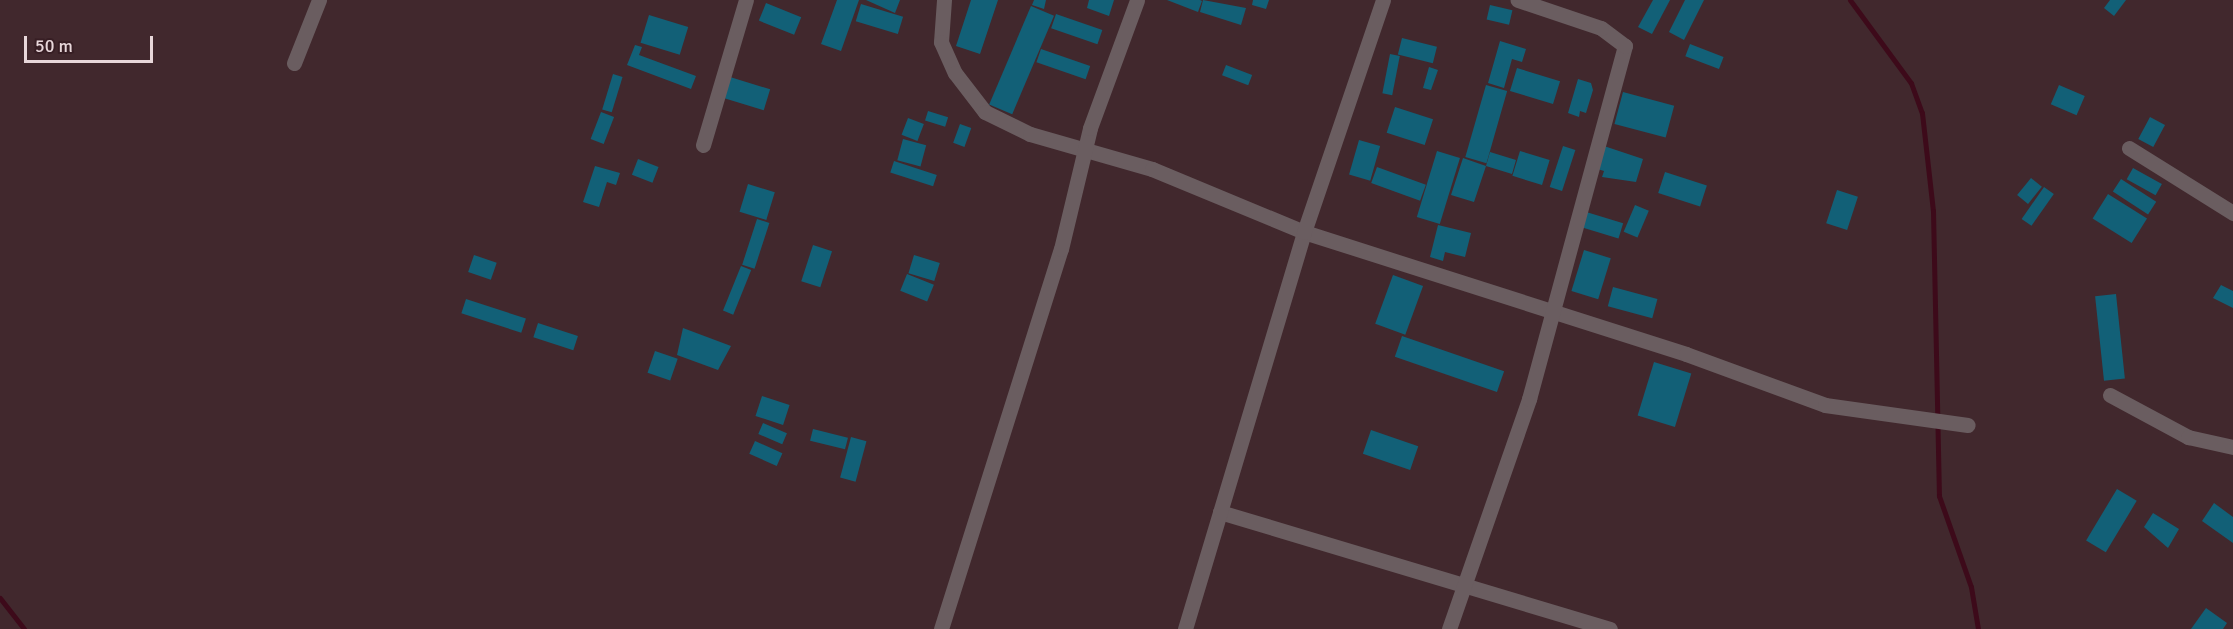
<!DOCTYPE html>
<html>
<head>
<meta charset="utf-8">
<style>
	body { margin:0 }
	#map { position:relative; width:2233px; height:629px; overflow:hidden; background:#41282d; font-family:Signika,sans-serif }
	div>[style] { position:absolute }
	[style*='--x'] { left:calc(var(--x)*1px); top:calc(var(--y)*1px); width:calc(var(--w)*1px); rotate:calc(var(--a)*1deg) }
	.stream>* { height:5px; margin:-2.5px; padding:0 2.5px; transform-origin:2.5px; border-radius:2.5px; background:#3d0a1a }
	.building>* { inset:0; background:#126077; transform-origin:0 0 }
	.street>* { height:15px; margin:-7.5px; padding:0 7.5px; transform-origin:7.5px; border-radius:7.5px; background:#6a5d60 }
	span { translate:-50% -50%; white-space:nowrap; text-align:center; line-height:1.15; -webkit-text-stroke:6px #371e24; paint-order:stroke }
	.scale { position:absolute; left:24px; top:36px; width:129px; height:27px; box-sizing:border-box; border:3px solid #e8d7da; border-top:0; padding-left:8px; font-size:18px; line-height:21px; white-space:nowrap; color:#e8d7da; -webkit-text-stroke:4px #371e24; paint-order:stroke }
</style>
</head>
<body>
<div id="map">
	<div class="stream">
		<i style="--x:1850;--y:0;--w:103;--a:53.7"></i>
		<i style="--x:1911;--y:83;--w:32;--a:70"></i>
		<i style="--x:1922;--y:113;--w:99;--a:83.6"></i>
		<i style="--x:1933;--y:211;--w:285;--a:88.8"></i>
		<i style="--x:1939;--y:496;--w:96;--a:70.6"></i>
		<i style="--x:1971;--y:587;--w:43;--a:80.5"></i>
		<i style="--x:0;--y:598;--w:39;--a:52"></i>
	</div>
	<div class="building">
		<i style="clip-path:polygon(837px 0,859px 0,841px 51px,821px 44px)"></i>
		<i style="clip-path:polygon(866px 0,900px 0,895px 13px)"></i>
		<i style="clip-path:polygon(971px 0,998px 0,980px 54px,956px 46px)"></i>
		<i style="clip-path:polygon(1034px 0,1046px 0,1044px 9px,1032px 5px)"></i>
		<i style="clip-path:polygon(1089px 0,1114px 0,1109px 16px,1087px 8px)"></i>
		<i style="clip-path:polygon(1167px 0,1200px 0,1202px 1px,1198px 12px)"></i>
		<i style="clip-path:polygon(1203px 0,1246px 8px,1241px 25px,1200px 12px)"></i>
		<i style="clip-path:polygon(1253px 0,1269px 0,1266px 9px,1252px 5px)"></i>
		<i style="clip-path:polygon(1653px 0,1670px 0,1652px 34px,1638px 27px)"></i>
		<i style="clip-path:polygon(1685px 0,1704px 0,1684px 40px,1669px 32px)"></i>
		<i style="clip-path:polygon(2110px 0,2126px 0,2114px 16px,2104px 8px)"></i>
		<i style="left:766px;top:3px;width:38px;height:19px;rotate:22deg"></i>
		<i style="left:861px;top:4px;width:44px;height:18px;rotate:17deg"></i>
		<i style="left:1490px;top:5px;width:23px;height:15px;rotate:13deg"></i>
		<i style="left:1031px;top:6px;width:25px;height:107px;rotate:23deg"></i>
		<i style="left:1056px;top:14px;width:49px;height:15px;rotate:19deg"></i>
		<i style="left:649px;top:15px;width:41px;height:29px;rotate:17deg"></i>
		<i style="left:1402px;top:38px;width:36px;height:17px;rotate:14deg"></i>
		<i style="clip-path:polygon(1500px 41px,1526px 49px,1522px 62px,1512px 59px,1504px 88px,1488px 83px)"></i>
		<i style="left:1690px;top:44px;width:36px;height:13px;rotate:21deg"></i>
		<i style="clip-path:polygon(635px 45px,642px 47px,639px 55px,696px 76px,691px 89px,627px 65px)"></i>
		<i style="left:1041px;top:49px;width:52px;height:14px;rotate:19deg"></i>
		<i style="left:1390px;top:54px;width:10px;height:40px;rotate:11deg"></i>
		<i style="left:1226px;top:65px;width:28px;height:11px;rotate:21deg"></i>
		<i style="clip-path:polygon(1429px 67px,1438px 70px,1431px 90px,1423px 88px)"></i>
		<i style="left:1517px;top:68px;width:45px;height:24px;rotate:17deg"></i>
		<i style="left:613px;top:74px;width:10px;height:37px;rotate:17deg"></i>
		<i style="left:730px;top:77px;width:42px;height:22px;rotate:17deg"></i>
		<i style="clip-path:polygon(1578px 79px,1591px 83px,1593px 90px,1586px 113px,1580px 111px,1579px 117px,1568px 113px)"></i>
		<i style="left:1486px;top:85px;width:22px;height:75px;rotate:16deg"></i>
		<i style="left:2059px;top:85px;width:28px;height:21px;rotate:23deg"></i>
		<i style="left:1623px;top:92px;width:53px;height:33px;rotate:15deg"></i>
		<i style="left:1395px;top:107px;width:40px;height:27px;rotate:18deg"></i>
		<i style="left:928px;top:111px;width:21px;height:10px;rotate:17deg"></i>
		<i style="left:601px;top:112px;width:14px;height:29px;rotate:21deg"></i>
		<i style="left:2150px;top:117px;width:17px;height:25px;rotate:28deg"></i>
		<i style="left:908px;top:118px;width:17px;height:18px;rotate:21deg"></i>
		<i style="left:960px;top:124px;width:12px;height:20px;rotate:20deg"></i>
		<i style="left:903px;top:139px;width:24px;height:22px;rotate:15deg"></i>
		<i style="left:1359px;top:140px;width:22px;height:36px;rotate:16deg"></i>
		<i style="clip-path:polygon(1601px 145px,1643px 159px,1636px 182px,1602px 177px,1604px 171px,1594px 168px)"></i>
		<i style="left:1563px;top:146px;width:13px;height:43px;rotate:18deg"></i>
		<i style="left:1437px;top:151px;width:24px;height:69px;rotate:17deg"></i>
		<i style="left:1520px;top:151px;width:31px;height:26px;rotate:17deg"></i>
		<i style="clip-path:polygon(1490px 152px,1516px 160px,1512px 174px,1486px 166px,1474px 202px,1451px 195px,1463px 158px,1486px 166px)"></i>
		<i style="left:638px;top:159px;width:22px;height:17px;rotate:21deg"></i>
		<i style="left:894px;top:161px;width:45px;height:12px;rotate:18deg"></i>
		<i style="clip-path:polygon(595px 166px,620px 173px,616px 185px,607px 182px,599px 207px,583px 202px)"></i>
		<i style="left:1377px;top:167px;width:52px;height:17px;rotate:20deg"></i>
		<i style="left:2133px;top:168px;width:33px;height:13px;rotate:29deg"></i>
		<i style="left:1665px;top:172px;width:44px;height:22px;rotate:18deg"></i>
		<i style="left:2031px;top:178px;width:14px;height:22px;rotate:39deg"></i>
		<i style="left:2121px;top:179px;width:42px;height:15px;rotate:33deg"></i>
		<i style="left:748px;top:184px;width:28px;height:29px;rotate:17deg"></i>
		<i style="left:2044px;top:187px;width:12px;height:39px;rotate:35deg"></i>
		<i style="left:1837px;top:190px;width:22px;height:35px;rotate:18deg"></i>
		<i style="left:2108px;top:194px;width:46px;height:29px;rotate:32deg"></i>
		<i style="left:1635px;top:205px;width:15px;height:29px;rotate:23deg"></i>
		<i style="left:1583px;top:211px;width:42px;height:16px;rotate:17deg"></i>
		<i style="left:757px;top:219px;width:13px;height:48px;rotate:18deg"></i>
		<i style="clip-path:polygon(1438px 225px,1471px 233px,1465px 257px,1445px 252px,1443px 261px,1430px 257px)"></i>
		<i style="left:813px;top:245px;width:20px;height:38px;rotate:18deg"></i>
		<i style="left:1584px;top:250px;width:28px;height:43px;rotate:17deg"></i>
		<i style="left:474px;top:255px;width:24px;height:18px;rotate:19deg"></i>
		<i style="left:914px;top:255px;width:27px;height:19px;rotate:17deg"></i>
		<i style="left:741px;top:266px;width:11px;height:48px;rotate:22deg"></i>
		<i style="left:907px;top:274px;width:29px;height:18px;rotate:22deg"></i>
		<i style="left:1393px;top:275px;width:32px;height:52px;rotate:20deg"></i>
		<i style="clip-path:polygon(2221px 285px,2233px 291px,2233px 308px,2213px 298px)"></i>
		<i style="left:1613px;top:287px;width:46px;height:20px;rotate:15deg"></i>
		<i style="left:2116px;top:294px;width:85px;height:21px;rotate:84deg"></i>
		<i style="left:466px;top:299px;width:63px;height:15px;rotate:18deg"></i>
		<i style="left:538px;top:323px;width:42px;height:15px;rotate:18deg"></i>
		<i style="clip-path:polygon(683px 328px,731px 346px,718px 370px,677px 355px)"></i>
		<i style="left:1402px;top:336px;width:108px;height:22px;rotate:19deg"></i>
		<i style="left:655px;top:351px;width:24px;height:23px;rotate:19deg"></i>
		<i style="left:1654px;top:362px;width:39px;height:56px;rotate:17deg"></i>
		<i style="left:762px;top:396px;width:29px;height:21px;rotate:18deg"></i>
		<i style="left:763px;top:423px;width:26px;height:12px;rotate:23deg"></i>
		<i style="left:813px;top:429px;width:36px;height:12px;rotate:14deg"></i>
		<i style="left:1371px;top:430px;width:50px;height:25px;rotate:19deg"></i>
		<i style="left:851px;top:437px;width:16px;height:42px;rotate:15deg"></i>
		<i style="left:755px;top:441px;width:30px;height:14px;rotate:24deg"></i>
		<i style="left:2117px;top:489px;width:23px;height:60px;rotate:31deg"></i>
		<i style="clip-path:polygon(2214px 503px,2233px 517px,2233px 543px,2202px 521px)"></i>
		<i style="clip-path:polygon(2153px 513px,2179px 529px,2168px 548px,2144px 527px)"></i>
		<i style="clip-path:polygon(2206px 608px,2227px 623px,2223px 629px,2191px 629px)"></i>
	</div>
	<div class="street">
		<i style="--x:944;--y:0;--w:42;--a:94.1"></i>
		<i style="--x:941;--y:42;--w:34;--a:66"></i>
		<i style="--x:955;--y:73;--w:49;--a:52.4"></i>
		<i style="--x:985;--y:112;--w:50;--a:26.1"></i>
		<i style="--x:1030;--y:134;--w:127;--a:16"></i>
		<i style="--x:1152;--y:169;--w:165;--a:22.5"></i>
		<i style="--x:1304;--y:232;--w:401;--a:17.7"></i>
		<i style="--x:1686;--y:354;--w:148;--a:20.1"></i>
		<i style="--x:1825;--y:405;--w:144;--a:8"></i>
		<i style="--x:294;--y:63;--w:68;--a:-68.4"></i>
		<i style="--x:703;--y:145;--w:151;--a:-73.5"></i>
		<i style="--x:2129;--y:148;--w:123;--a:32"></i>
		<i style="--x:2110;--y:395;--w:89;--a:28.3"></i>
		<i style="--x:2188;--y:437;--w:46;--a:12.5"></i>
		<i style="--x:1220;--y:512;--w:407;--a:16.7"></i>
		<i style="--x:941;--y:629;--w:398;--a:-72.5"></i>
		<i style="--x:1061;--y:249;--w:124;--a:-76.5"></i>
		<i style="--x:1090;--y:128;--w:136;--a:-69.8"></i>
		<i style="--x:1185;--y:629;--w:414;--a:-73.3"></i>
		<i style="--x:1304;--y:232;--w:245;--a:-71.2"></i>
		<i style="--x:1449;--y:629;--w:244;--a:-70.8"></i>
		<i style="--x:1529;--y:399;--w:366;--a:-74.8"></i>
		<i style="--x:1625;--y:46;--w:30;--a:-143"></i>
		<i style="--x:1601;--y:28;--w:88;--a:-161.4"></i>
	</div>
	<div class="scale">50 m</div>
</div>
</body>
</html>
